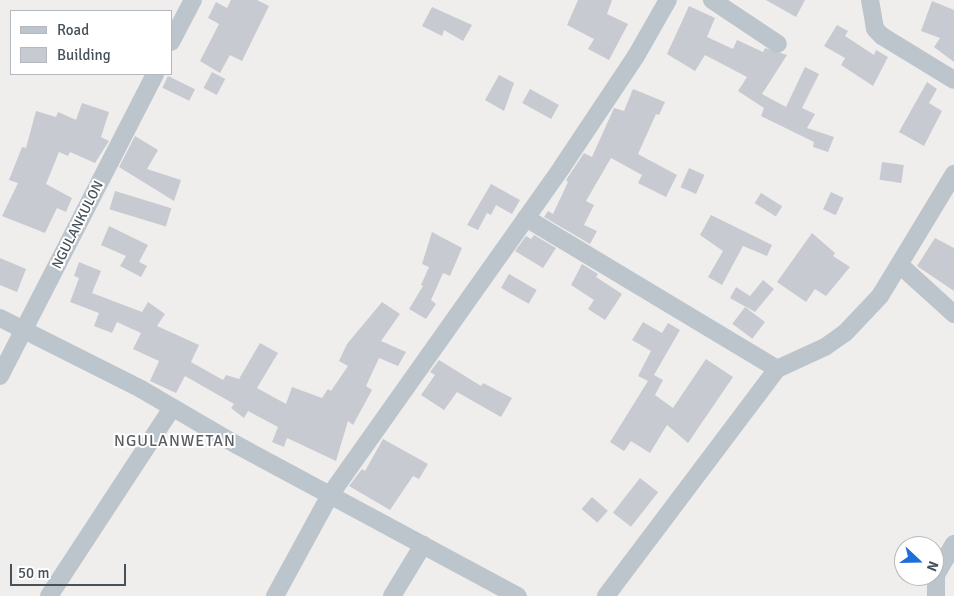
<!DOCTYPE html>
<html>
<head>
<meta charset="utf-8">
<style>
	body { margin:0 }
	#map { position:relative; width:954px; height:596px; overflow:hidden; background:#f0eded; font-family:Signika,sans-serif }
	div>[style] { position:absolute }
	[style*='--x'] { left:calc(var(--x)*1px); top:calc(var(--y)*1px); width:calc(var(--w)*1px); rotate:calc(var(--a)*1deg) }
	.building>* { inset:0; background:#c7cad0; transform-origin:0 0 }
	.street>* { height:18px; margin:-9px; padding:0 9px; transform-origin:9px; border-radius:9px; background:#bcc5cc }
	span { translate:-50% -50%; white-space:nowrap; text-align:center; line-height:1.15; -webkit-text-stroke:4px #fff; paint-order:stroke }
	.street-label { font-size:14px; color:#46515a }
	.quarter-label { font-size:16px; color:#5a5e62; letter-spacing:1px }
	.legend { position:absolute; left:10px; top:10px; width:162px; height:65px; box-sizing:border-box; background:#fff; border:1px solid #b5b9bd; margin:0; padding:6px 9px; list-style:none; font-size:15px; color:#46515a }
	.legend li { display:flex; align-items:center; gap:10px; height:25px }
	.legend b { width:25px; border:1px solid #b5b9bd }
	.north { position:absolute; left:894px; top:536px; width:50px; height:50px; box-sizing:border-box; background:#fff; border:1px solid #b5b9bd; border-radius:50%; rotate:111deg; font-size:14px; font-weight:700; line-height:20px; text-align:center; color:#46515a }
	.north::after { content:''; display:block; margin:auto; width:18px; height:22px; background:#1d6eda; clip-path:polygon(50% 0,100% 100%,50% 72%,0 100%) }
	.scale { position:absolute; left:10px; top:564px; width:116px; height:22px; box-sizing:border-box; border:2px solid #46515a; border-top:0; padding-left:6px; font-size:15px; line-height:18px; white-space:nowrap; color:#46515a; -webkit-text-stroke:4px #fff; paint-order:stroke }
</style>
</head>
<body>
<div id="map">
	<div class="building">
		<i style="clip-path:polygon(231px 0,257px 0,269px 6px,242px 61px,230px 55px,220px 73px,200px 61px,219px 24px,208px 18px,216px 2px,227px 8px)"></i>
		<i style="clip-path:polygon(578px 0,612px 0,607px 14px,628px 24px,609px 60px,588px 49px,594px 39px,567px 25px)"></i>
		<i style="clip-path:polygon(766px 0,805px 0,796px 17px)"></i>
		<i style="clip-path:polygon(932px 1px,954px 10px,954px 62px,934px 47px,940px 38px,921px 31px)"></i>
		<i style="clip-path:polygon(689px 6px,715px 18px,707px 37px,733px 49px,737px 40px,763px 52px,765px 48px,787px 55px,762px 94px,786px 107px,805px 67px,819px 74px,802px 108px,815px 114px,807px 128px,834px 137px,828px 152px,813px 147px,814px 142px,761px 116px,764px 108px,738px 91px,747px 77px,705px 55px,695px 71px,667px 54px)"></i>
		<i style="clip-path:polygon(432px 7px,472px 25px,463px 41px,444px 30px,442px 36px,422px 26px)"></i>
		<i style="clip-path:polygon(837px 25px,848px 31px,845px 36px,874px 55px,876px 50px,888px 57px,873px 86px,841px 65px,845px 58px,824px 46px)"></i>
		<i style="left:212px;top:72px;width:15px;height:18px;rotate:28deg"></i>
		<i style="clip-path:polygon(499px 75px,514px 83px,504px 111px,485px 100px)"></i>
		<i style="left:168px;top:76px;width:30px;height:13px;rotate:26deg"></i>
		<i style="clip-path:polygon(927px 82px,937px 89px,929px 103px,942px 111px,924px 146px,899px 132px)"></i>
		<i style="left:530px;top:89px;width:33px;height:16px;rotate:29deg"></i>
		<i style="clip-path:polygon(633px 89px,665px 102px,659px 115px,656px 114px,638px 154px,677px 175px,666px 197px,638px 183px,642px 175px,611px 158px,586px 201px,594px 205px,584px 225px,597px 231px,590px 244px,544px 217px,548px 211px,553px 214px,568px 182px,566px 180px,584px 153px,592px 157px,614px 108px,624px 111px)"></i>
		<i style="clip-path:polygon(82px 103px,109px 112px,101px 137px,109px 141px,95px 163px,70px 152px,68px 156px,59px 152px,46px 184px,72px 198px,66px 212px,57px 208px,45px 233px,2px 216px,18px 183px,9px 180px,22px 147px,26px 148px,36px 111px,56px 117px,58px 112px,76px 120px)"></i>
		<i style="clip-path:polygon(135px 136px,158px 150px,147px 169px,181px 180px,174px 201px,119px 167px)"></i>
		<i style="left:882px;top:162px;width:22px;height:18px;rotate:8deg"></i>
		<i style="left:689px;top:168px;width:17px;height:21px;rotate:24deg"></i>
		<i style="clip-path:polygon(491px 184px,520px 200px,512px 214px,496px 205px,491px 215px,487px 213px,478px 230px,467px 225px)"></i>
		<i style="left:115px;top:191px;width:59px;height:19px;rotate:17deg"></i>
		<i style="left:831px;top:192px;width:14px;height:19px;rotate:25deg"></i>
		<i style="left:761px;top:193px;width:25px;height:12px;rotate:32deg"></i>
		<i style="clip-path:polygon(711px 215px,772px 245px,767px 256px,743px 246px,722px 285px,708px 277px,723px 251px,700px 235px)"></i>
		<i style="clip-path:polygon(109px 226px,148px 245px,139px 262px,147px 266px,141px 277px,120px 266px,126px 256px,101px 245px)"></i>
		<i style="clip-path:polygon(432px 232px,462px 248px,450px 276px,443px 273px,431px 300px,436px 304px,426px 319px,409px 309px,423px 286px,421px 285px,429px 267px,422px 264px)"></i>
		<i style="clip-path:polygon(812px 233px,835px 253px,833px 256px,850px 267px,826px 296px,815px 289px,806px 302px,777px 282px)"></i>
		<i style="clip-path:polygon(534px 235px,556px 248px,543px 268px,515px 251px,526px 236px,531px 239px)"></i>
		<i style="clip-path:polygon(935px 238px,954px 248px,954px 291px,917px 266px)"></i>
		<i style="clip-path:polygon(0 258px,26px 269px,17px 292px,0 285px)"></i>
		<i style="clip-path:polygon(79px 262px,101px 271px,92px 293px,142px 312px,148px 302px,165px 314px,157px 326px,199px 345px,191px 362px,223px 380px,226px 375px,239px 379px,260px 343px,278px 353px,257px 388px,286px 404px,292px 387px,322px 398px,328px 389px,331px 391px,348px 366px,339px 361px,347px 344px,382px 302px,400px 314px,381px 341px,406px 352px,398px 366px,379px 358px,366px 386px,372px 390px,353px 425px,348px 421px,336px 461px,287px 438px,284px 447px,272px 442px,278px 427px,248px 411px,244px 418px,231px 408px,234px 404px,185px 376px,176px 393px,150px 381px,159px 361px,133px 349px,141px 333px,117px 322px,112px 333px,94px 326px,99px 313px,70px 302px,79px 278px,74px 276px)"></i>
		<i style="clip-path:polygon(582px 264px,598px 274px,596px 277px,622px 294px,605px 320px,588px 309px,594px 300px,571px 285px)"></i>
		<i style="left:509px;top:274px;width:32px;height:16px;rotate:30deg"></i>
		<i style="clip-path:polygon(763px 280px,774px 289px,755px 312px,730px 298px,736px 287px,750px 296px)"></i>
		<i style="left:745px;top:307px;width:25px;height:21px;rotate:37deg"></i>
		<i style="clip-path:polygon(643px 322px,662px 333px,668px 323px,680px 330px,654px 375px,663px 380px,655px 395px,673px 408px,706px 359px,733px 377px,688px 443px,667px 425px,650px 453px,631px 441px,624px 451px,610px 442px,648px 381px,638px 376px,651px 351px,632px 340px)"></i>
		<i style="clip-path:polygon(439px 360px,481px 386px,483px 383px,512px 398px,501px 417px,457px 392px,444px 410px,421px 395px,435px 375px,430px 372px)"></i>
		<i style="clip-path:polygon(383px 439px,428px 464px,419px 479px,413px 476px,390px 510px,349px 486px,362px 469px,365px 471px)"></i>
		<i style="left:640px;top:478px;width:23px;height:44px;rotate:38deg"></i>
		<i style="left:592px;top:497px;width:21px;height:16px;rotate:41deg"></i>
	</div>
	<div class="street">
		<i style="--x:712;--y:0;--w:79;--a:33.7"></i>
		<i style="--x:870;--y:0;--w:29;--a:80"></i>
		<i style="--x:875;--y:29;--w:10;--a:45"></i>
		<i style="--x:882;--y:36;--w:84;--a:31.4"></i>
		<i style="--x:171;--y:42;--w:47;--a:-62.4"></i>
		<i style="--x:526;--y:218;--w:293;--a:31"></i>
		<i style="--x:901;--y:266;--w:72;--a:42.2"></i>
		<i style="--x:0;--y:318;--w:158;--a:26.7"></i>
		<i style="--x:141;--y:389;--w:111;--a:30.3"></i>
		<i style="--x:237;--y:445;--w:319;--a:28.3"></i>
		<i style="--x:0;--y:376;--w:339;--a:-62.8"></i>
		<i style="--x:49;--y:596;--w:225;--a:-56.8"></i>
		<i style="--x:275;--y:596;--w:115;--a:-61.4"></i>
		<i style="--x:330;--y:495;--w:402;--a:-54.7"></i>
		<i style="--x:562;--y:167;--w:133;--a:-56.3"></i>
		<i style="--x:636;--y:56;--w:64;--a:-60.3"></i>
		<i style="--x:392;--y:596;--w:60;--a:-58.7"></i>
		<i style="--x:606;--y:596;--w:284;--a:-53"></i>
		<i style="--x:777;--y:369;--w:53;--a:-24.6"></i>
		<i style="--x:825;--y:347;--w:24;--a:-35"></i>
		<i style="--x:845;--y:333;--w:51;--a:-46.6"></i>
		<i style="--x:880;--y:296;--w:143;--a:-58.8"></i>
		<i style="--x:936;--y:596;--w:21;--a:-90"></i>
		<i style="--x:936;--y:575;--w:36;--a:-60"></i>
	</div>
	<div class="street-label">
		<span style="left:78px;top:225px;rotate:-63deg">NGULANKULON</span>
	</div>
	<div class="quarter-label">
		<span style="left:175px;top:441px">NGULANWETAN</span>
	</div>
	<ul class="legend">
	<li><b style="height:6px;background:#bcc5cc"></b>Road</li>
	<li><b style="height:14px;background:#c7cad0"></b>Building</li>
	</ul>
	<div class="north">N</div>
	<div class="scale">50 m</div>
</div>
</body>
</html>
